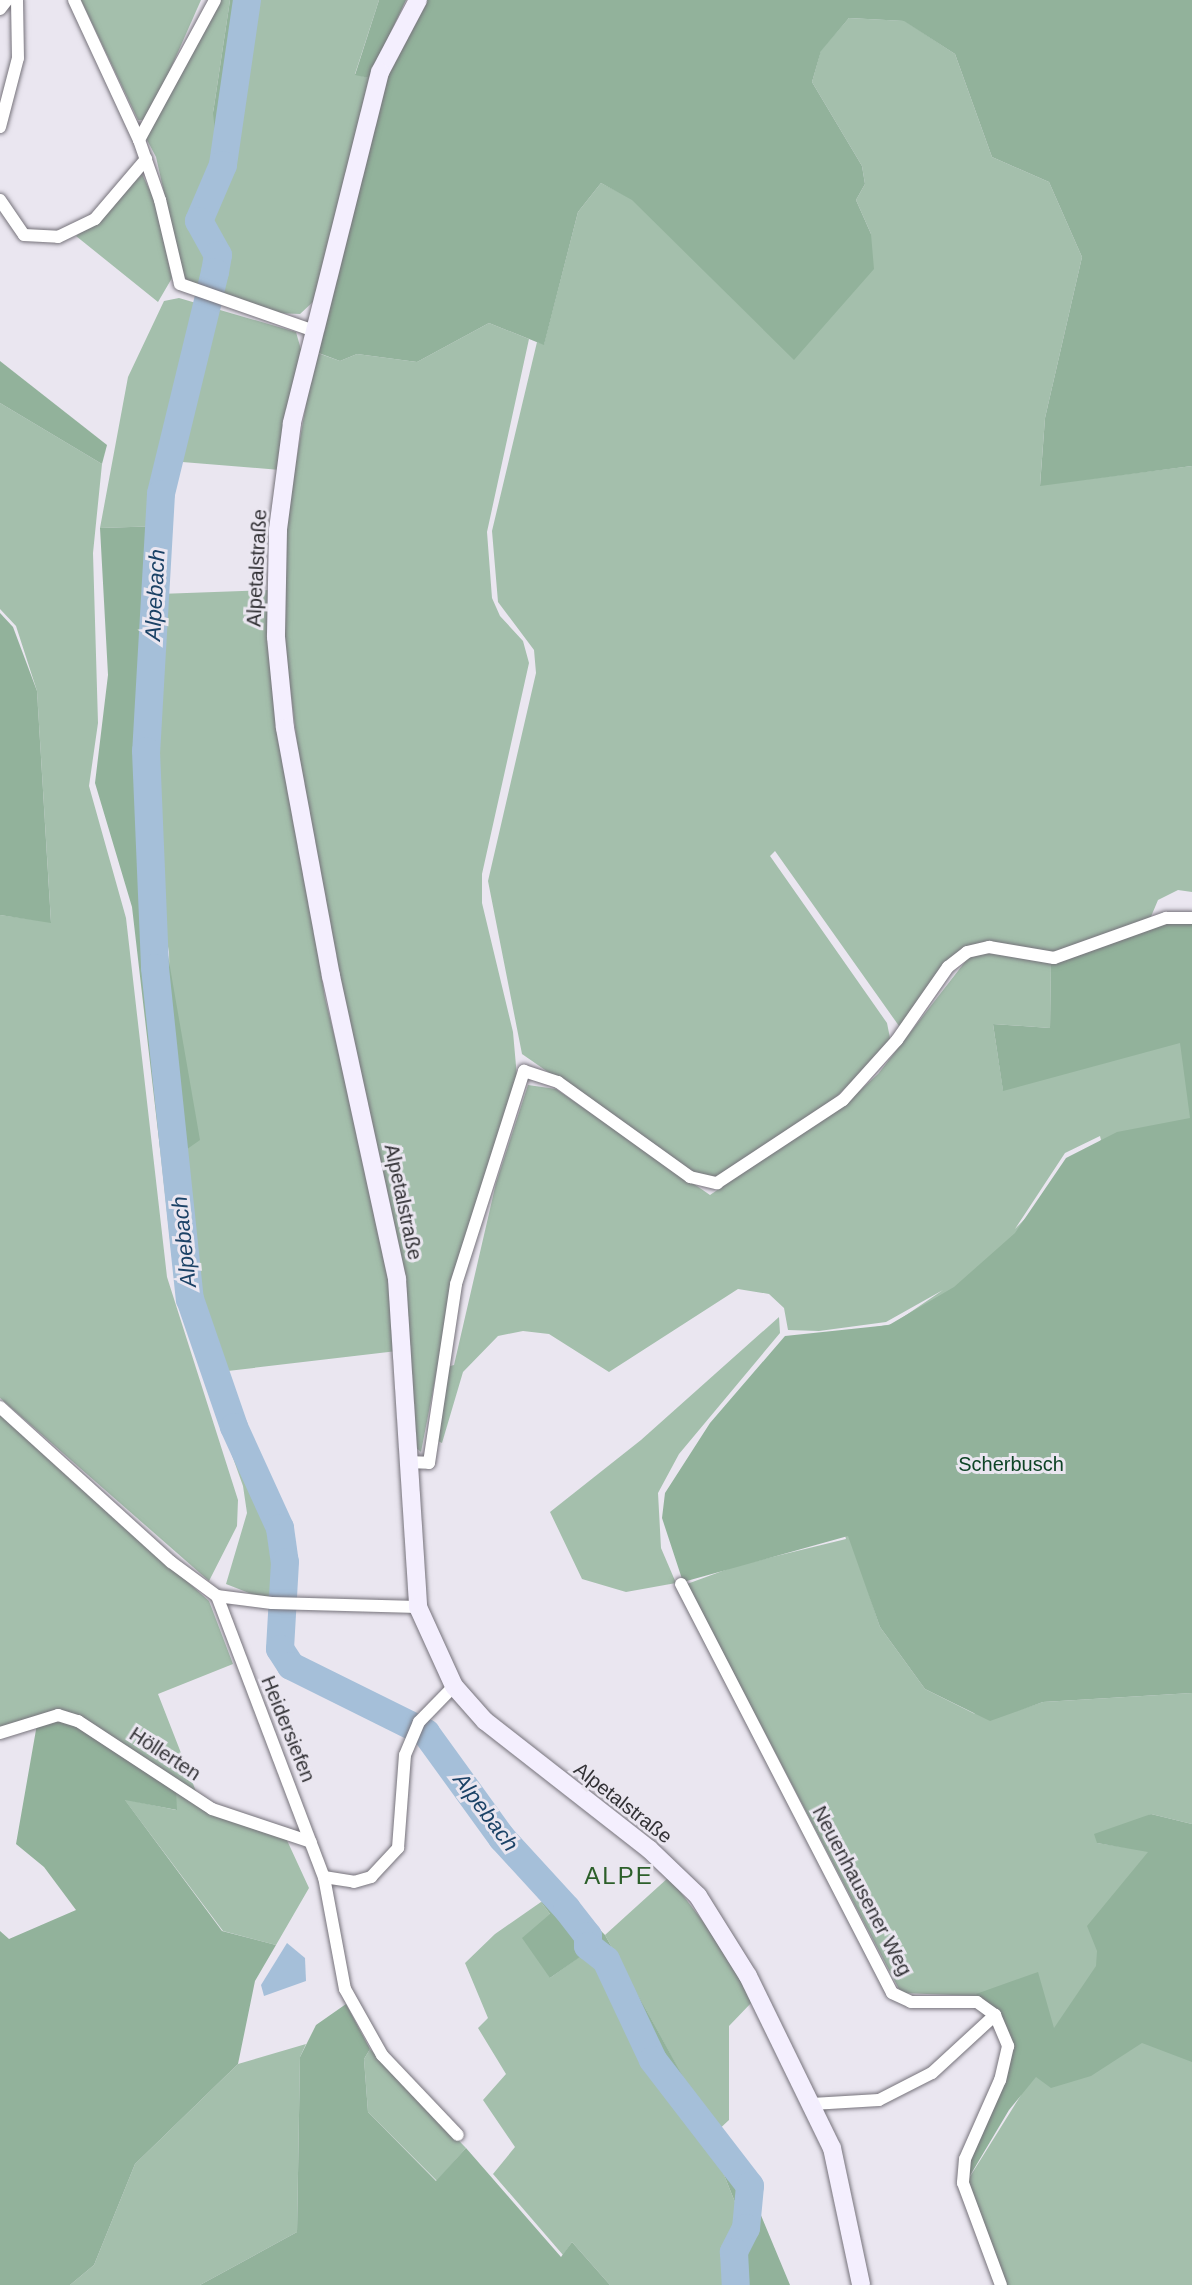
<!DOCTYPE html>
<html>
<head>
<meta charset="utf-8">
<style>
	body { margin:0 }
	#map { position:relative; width:1192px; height:2285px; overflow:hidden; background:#eae6f0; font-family:Arial,sans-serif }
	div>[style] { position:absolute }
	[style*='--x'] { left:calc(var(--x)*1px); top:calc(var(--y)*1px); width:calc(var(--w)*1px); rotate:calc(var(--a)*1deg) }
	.green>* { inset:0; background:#a4bfac }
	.forest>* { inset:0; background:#92b29b }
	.water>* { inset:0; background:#a5bfd9 }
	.river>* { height:28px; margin:-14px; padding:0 14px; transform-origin:14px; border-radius:14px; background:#a5bfd9 }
	.roads { filter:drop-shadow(0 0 2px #76737b) drop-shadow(0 0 2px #76737b) }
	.street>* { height:12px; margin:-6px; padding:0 6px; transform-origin:6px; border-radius:6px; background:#fff }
	.secondary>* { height:18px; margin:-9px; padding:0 9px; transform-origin:9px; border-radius:9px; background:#f4effe }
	span { translate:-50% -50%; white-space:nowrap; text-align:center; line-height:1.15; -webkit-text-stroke:6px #eae6f0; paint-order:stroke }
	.street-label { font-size:20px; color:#323135 }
	.park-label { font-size:20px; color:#0e4426 }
	.water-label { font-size:22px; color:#1b4266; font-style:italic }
	.quarter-label { font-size:24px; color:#2c5f2a; letter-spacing:2px }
</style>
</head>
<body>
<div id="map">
	<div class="green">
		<i style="clip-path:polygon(81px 0,201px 0,148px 120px,138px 120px)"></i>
		<i style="clip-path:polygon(220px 0,230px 0,213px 113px,259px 0,379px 0,355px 74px,369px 78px,314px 301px,300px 314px,275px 313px,192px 285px,183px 276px,156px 157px,146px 138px)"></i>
		<i style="clip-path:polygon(849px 18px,905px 21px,955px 54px,992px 157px,1049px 182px,1082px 257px,1045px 418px,1040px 485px,1192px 466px,1192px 892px,1178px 890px,1158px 900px,1150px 919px,1063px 954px,972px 946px,899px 1026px,775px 851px,770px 856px,887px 1023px,891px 1043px,826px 1107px,714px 1179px,701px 1178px,522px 1054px,488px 881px,536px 673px,534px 650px,498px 602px,492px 531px,537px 342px,544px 344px,578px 212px,601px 183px,632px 199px,794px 359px,871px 234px,856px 200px,865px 184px,862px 166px,812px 82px,821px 50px)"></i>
		<i style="clip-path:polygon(142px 174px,154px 199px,172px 278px,158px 302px,76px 236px,105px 215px)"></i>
		<i style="clip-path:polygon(179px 298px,296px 332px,302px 353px,280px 470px,170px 461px,161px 526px,100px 528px,128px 377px,164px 301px)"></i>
		<i style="clip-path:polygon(489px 323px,529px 339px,487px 532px,492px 598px,500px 616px,523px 641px,529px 663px,482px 874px,482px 903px,513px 1032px,517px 1077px,458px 1262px,421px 1452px,415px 1447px,406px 1293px,348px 1029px,297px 743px,285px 645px,285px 526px,315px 352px,340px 361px,357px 354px,417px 362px)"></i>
		<i style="clip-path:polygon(0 403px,102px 464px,93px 553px,98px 723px,89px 786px,126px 918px,167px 1277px,238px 1500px,237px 1526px,209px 1581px,0 1398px,0 915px,51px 922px,37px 691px,16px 626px,0 609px)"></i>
		<i style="clip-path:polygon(270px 590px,288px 771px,325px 998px,377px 1208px,393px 1292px,397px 1351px,219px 1372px,274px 1521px,292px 1588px,291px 1597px,259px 1597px,226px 1584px,247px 1513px,243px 1486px,187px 1329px,174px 1276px,160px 1149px,173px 1159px,169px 952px,149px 846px,149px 723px,159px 594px)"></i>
		<i style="clip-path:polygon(evenodd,1192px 922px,1192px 1673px,1002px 1702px,992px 1719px,1043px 1702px,1192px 1693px,1192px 1824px,1151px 1814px,1097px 1843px,1149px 1851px,1192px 1845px,1192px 2285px,1005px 2285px,966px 2183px,1021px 2095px,1038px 1973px,979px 1996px,901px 1993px,687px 1584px,736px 1566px,846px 1539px,789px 1342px,893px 1324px,943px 1290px,886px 1322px,819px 1331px,788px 1330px,784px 1308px,769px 1294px,738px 1289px,609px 1372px,549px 1334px,523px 1331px,498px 1336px,463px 1372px,442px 1443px,438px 1441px,447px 1367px,454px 1365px,496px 1183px,528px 1085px,556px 1089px,710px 1195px,845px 1104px,878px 1074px,968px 958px,989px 952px,1051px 963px,1050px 1028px,993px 1024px,1003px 1090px,1192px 922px,1100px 1136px,1101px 1140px,1015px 1229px,1065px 1153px,1100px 1136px,1192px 922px,857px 1558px,975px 1714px,925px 1689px,880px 1627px,857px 1558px)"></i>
		<i style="clip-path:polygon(779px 1317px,780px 1333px,679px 1454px,658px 1493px,661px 1548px,676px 1583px,626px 1592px,582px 1579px,550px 1512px,641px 1440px)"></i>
		<i style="clip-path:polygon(0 1414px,209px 1601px,233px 1664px,158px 1694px,197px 1794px,91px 1726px,0 1729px)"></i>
		<i style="clip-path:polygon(176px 1790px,285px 1836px,309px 1888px,276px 1945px,223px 1931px,124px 1799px,176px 1810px)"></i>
		<i style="clip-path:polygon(669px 1877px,711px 1932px,753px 2001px,729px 2026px,729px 2120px,714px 2134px,605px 1935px)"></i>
		<i style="clip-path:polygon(541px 1902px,550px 1914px,550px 1978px,597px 1944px,645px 2050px,718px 2160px,739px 2212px,730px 2285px,610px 2285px,572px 2242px,563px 2255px,493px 2174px,515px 2147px,483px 2100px,506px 2074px,478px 2028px,488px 2018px,465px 1963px,495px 1934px)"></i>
		<i style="clip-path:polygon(306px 2044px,300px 2057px,297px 2232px,200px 2285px,70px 2285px,94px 2265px,135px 2164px,238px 2064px)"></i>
		<i style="clip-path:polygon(370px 2049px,466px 2148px,437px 2181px,368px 2112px,364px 2059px)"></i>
	</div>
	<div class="forest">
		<i style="clip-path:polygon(230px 0,259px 0,236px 137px,216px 141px,213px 113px)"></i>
		<i style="clip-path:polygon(379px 0,406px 0,369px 78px,355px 75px)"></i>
		<i style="clip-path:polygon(426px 0,1192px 0,1192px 466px,1040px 486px,1045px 418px,1082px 257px,1049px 182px,992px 157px,955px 54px,904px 21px,849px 18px,821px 51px,812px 82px,862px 166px,865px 184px,856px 200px,871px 234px,874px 269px,794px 360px,632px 200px,601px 183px,578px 212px,544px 345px,489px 323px,417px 362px,357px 354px,340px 361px,316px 352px,383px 85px)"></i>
		<i style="clip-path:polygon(0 361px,107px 445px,102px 464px,0 403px)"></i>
		<i style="clip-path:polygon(161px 526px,149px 723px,149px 846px,200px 1140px,173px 1159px,160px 1149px,132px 907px,95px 783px,108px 675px,100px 528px)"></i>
		<i style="clip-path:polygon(0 613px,13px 627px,37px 691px,51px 923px,0 915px)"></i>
		<i style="clip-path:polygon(1165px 922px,1192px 922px,1192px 1693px,1043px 1702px,990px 1721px,925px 1689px,880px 1627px,848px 1536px,683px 1582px,662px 1518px,665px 1493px,710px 1423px,785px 1336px,889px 1325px,954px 1287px,1015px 1233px,1066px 1158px,1117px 1132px,1190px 1118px,1180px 1043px,1003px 1091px,993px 1024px,1050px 1028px,1051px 963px)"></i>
		<i style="clip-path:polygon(58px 1717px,75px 1723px,176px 1790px,177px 1810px,125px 1800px,222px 1931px,276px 1945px,255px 1981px,238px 2064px,135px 2164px,94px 2265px,70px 2285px,0 2285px,0 1931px,9px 1939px,76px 1910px,44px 1867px,16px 1844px,37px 1724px)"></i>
		<i style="clip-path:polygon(1151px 1814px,1192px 1824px,1192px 2062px,1142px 2043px,1091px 2076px,1051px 2088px,1036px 2077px,1009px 2110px,965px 2184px,969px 2161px,1011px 2046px,998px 2012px,976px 1994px,1038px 1972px,1054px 2028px,1096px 1966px,1097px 1951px,1087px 1926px,1148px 1852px,1097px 1843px,1094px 1834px)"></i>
		<i style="clip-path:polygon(561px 1890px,605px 1935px,714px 2133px,725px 2142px,748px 2184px,790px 2285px,730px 2285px,739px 2212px,718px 2160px,645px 2050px,597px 1945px,550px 1978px,522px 1938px,550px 1914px,541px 1902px)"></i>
		<i style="clip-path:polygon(346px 2004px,370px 2049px,364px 2059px,368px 2112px,436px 2181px,466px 2148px,561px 2257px,572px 2242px,610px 2285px,200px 2285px,297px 2232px,300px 2057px,316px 2025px)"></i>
	</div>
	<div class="water">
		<i style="clip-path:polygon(287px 1943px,305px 1958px,306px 1981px,264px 1996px,261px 1985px)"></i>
	</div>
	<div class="river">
		<i style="--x:247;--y:0;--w:167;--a:98.3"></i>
		<i style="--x:223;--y:165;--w:61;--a:113.2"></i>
		<i style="--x:199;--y:221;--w:39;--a:61"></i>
		<i style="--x:218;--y:255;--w:17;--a:100"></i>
		<i style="--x:215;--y:272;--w:228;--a:103.7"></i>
		<i style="--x:161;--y:494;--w:257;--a:93.3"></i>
		<i style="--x:146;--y:751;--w:217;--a:87.6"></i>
		<i style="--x:155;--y:968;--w:333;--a:84"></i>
		<i style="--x:190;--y:1299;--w:135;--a:71"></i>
		<i style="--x:234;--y:1427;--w:111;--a:65.5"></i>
		<i style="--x:280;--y:1528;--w:34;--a:82"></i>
		<i style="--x:285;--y:1562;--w:87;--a:93.3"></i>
		<i style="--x:280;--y:1649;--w:20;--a:57"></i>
		<i style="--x:291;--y:1666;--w:151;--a:26.4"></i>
		<i style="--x:426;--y:1733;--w:130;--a:54.1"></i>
		<i style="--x:502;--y:1838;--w:96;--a:47.5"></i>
		<i style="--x:567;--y:1909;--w:34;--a:52"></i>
		<i style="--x:588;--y:1936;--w:10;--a:90"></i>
		<i style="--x:588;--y:1946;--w:23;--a:38"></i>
		<i style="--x:606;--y:1960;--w:110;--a:64.8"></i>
		<i style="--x:653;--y:2060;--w:159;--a:52.4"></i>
		<i style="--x:750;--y:2186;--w:42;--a:95.4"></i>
		<i style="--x:746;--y:2228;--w:27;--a:117"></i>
		<i style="--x:734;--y:2252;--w:33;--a:87"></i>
	</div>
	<div class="roads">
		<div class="street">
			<i style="--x:74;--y:0;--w:154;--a:65.1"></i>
			<i style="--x:139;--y:140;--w:64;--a:70.7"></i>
			<i style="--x:160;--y:200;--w:86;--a:76.6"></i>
			<i style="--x:180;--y:284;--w:142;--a:19.3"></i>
			<i style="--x:0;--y:9;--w:11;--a:-52"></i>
			<i style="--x:0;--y:127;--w:71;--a:-75.4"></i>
			<i style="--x:18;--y:58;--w:58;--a:-91"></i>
			<i style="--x:139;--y:140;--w:159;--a:-61.5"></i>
			<i style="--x:0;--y:200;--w:42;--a:55.6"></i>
			<i style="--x:24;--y:235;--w:34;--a:3"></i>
			<i style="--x:58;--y:237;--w:41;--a:-25.9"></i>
			<i style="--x:95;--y:219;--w:79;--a:-49.6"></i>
			<i style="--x:0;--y:1407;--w:231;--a:42.2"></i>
			<i style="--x:171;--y:1562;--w:57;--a:36.5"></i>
			<i style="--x:217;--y:1596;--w:55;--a:7.3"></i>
			<i style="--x:272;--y:1603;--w:146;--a:1.6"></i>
			<i style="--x:406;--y:1462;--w:23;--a:2"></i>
			<i style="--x:429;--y:1463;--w:181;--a:-81.4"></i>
			<i style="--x:456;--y:1284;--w:224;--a:-72.3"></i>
			<i style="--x:524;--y:1071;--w:36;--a:18"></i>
			<i style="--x:558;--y:1082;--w:163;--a:35.7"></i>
			<i style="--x:690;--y:1177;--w:28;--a:13"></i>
			<i style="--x:717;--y:1183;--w:151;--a:-33.4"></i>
			<i style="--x:843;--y:1100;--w:81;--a:-48"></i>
			<i style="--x:897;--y:1040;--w:89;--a:-55.1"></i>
			<i style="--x:948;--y:967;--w:24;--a:-38"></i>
			<i style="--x:967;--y:952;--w:23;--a:-13"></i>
			<i style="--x:989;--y:947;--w:66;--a:9.6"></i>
			<i style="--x:1054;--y:958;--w:119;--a:-19.7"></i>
			<i style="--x:1166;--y:918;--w:26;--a:0"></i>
			<i style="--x:681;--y:1584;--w:460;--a:62.7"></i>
			<i style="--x:892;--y:1993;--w:21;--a:25"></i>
			<i style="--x:911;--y:2002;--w:66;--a:0"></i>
			<i style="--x:977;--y:2002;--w:22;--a:36"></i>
			<i style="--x:995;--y:2015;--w:34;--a:67"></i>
			<i style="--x:1008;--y:2046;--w:35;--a:103"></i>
			<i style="--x:1000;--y:2080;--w:86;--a:113.9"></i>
			<i style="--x:965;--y:2159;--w:24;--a:95"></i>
			<i style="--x:963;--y:2183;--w:109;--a:69.6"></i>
			<i style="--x:217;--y:1596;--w:301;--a:69.2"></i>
			<i style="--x:324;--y:1877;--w:114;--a:79.4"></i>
			<i style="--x:345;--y:1989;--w:76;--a:60.7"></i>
			<i style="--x:382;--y:2055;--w:110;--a:46.5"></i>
			<i style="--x:0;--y:1733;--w:61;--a:-17.2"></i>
			<i style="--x:58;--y:1715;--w:21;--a:17"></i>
			<i style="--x:78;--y:1721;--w:160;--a:33.3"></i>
			<i style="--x:212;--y:1809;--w:104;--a:18.4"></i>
			<i style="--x:324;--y:1877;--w:30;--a:9"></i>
			<i style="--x:354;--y:1882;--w:18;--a:-16"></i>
			<i style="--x:371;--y:1877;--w:40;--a:-47"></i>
			<i style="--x:398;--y:1848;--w:93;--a:-85.7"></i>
			<i style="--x:405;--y:1755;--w:36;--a:-67"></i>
			<i style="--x:419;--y:1722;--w:50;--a:-45.8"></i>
			<i style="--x:812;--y:2104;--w:67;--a:-3.4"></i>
			<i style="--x:879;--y:2100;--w:59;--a:-27"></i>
			<i style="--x:932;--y:2073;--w:86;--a:-42.6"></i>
		</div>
		<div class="secondary">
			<i style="--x:418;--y:0;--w:81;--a:117.8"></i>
			<i style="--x:380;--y:72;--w:362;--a:104.1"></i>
			<i style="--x:292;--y:423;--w:108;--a:97.5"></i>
			<i style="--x:278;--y:530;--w:107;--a:91.1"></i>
			<i style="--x:276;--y:637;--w:91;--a:84.4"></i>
			<i style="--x:285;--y:728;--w:252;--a:79.5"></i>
			<i style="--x:331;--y:976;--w:310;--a:77.7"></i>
			<i style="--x:397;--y:1279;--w:329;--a:86.3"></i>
			<i style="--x:418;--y:1607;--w:87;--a:65.5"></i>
			<i style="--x:454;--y:1686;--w:47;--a:48.5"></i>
			<i style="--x:485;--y:1721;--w:208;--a:38"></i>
			<i style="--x:649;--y:1849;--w:68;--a:43.8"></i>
			<i style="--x:698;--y:1896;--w:94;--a:58"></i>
			<i style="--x:748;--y:1976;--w:191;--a:64"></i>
			<i style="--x:832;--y:2148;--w:140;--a:78"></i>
		</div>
	</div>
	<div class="street-label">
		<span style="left:257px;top:568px;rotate:-87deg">Alpetalstraße</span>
		<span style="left:403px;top:1202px;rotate:78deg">Alpetalstraße</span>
		<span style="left:288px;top:1729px;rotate:68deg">Heidersiefen</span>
		<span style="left:165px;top:1754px;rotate:33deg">Höllerten</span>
		<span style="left:623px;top:1803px;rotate:38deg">Alpetalstraße</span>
		<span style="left:862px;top:1891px;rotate:62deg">Neuenhausener Weg</span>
	</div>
	<div class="park-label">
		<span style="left:1011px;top:1464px">Scherbusch</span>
	</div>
	<div class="water-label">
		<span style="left:155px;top:595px;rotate:-87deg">Alpebach</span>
		<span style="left:184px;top:1242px;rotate:-96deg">Alpebach</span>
		<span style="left:486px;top:1812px;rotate:53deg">Alpebach</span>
	</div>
	<div class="quarter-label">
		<span style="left:619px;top:1876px">ALPE</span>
	</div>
</div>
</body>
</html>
